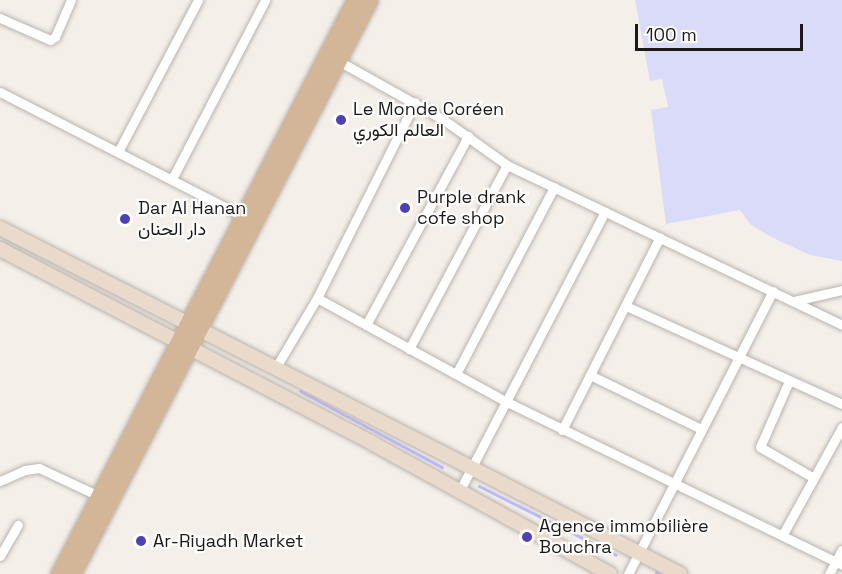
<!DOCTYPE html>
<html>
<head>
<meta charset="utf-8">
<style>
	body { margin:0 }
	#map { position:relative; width:842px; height:574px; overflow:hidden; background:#f5efe9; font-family:"Space Grotesk",Vazirmatn,sans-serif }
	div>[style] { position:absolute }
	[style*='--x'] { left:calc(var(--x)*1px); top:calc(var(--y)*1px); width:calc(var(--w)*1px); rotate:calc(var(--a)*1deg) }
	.green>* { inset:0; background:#d9dbf9 }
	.stream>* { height:3px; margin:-1.5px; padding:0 1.5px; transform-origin:1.5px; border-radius:1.5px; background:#b8baff }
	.roads { filter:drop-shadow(0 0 2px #b9b3ae) drop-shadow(0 0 2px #b9b3ae) }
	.street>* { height:9px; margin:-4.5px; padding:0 4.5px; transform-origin:4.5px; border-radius:4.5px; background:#fff }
	.secondary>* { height:14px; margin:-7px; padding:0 7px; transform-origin:7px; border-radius:7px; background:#e9dacb }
	.primary>* { height:15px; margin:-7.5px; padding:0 7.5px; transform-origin:7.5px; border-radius:7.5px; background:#d3b597 }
	.dots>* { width:16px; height:16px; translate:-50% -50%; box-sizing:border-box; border:3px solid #fff; border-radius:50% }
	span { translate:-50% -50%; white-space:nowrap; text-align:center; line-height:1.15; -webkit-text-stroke:4.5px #fff; paint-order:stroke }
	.poi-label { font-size:18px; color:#1c1a18 }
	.left { translate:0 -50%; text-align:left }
	.scale { position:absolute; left:635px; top:24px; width:168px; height:27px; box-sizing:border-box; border:3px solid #1c1a18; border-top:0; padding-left:8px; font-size:18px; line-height:21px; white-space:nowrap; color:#1c1a18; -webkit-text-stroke:4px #fff; paint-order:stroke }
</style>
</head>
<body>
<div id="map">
	<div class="green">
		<i style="clip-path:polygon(635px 0,842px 0,842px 261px,810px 255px,771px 237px,751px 225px,740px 210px,666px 224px,651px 110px,668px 107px,662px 79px,650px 81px)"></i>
	</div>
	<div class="stream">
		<i style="--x:300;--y:391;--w:161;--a:28.2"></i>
		<i style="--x:479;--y:486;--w:153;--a:26.7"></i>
		<i style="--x:656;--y:572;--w:4;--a:34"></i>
	</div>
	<div class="roads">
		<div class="street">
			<i style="--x:0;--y:18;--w:55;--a:23.7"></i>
			<i style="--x:50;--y:40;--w:6;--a:-31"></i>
			<i style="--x:55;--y:37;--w:40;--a:-66.6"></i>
			<i style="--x:335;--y:59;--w:125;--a:29.2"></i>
			<i style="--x:444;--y:120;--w:77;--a:35.5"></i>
			<i style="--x:507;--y:165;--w:371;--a:25.5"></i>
			<i style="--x:0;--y:92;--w:276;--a:27.1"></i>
			<i style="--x:119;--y:150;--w:170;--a:-62.2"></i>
			<i style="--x:172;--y:179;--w:202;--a:-62.5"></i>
			<i style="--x:317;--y:298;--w:217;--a:28.7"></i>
			<i style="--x:507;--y:402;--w:373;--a:25.9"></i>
			<i style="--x:794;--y:301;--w:49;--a:-12.9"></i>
			<i style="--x:626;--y:306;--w:237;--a:24.4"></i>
			<i style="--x:366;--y:325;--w:215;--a:-61.6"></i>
			<i style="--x:409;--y:349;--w:208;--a:-62"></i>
			<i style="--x:276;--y:367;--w:80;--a:-59.3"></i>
			<i style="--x:317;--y:298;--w:219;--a:-63.4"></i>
			<i style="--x:456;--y:374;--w:211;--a:-62.3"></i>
			<i style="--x:590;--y:375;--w:123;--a:25.9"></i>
			<i style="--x:789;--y:381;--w:72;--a:113.7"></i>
			<i style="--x:760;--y:447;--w:62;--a:29.9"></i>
			<i style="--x:562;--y:430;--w:216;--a:-63.1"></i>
			<i style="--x:0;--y:481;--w:27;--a:-24"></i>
			<i style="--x:25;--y:470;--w:14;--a:-8"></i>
			<i style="--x:39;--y:468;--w:64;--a:25"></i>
			<i style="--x:460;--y:490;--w:314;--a:-62.5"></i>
			<i style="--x:783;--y:534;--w:122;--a:-61.1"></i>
			<i style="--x:0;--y:556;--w:36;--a:-60"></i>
			<i style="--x:628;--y:574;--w:318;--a:-62.9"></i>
			<i style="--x:829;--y:574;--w:27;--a:-62"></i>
		</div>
		<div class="secondary">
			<i style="--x:0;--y:228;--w:763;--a:26.97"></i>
			<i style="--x:0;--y:249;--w:420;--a:27.5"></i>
			<i style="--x:372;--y:443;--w:272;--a:28.8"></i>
		</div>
		<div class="primary">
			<i style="--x:58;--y:574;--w:646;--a:-62.72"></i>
			<i style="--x:73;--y:574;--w:646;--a:-62.64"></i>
		</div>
	</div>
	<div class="dots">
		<i style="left:341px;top:120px;background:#4f40b8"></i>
		<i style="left:405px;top:208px;background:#4f40b8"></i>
		<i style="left:125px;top:219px;background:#4f40b8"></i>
		<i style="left:527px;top:537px;background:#4f40b8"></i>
		<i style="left:141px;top:541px;background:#4f40b8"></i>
	</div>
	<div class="poi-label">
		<span class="left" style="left:353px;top:120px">Le Monde Coréen<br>العالم الكوري</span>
		<span class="left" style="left:417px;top:208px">Purple drank<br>cofe shop</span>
		<span class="left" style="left:138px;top:219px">Dar Al Hanan<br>دار الحنان</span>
		<span class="left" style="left:539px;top:537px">Agence immobilière<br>Bouchra</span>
		<span class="left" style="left:153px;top:541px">Ar-Riyadh Market</span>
	</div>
	<div class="scale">100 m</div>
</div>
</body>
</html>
